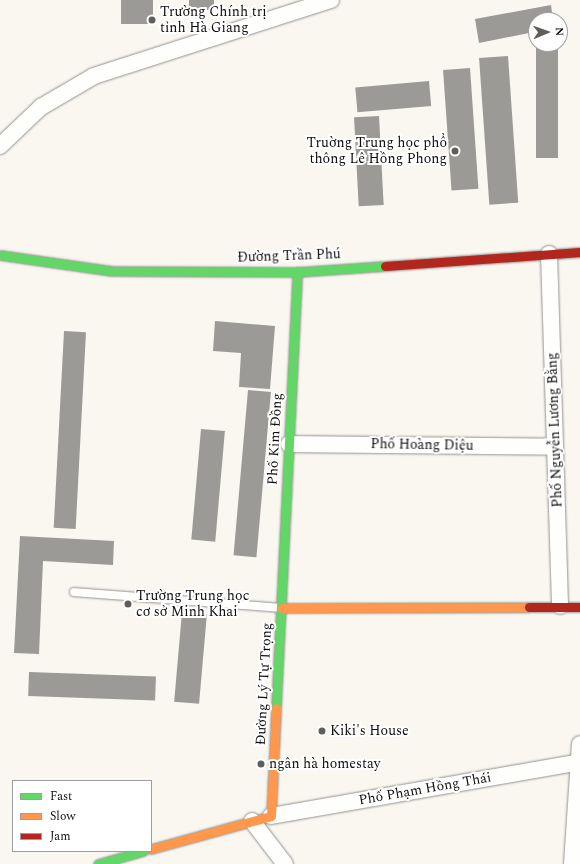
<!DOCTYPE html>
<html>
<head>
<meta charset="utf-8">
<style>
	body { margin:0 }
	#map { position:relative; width:580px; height:864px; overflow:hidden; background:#faf7f0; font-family:Spectral,serif }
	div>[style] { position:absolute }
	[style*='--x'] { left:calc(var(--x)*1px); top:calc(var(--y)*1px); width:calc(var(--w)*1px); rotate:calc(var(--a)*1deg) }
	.building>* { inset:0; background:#9c9a96; transform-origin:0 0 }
	.roads { filter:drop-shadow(0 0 1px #93928f) drop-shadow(0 0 1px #93928f) }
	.lane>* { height:8px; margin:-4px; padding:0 4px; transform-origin:4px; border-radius:4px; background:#fefefd }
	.street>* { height:16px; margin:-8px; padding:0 8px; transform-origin:8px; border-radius:8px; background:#fefefd }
	.fast>* { height:9px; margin:-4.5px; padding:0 4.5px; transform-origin:4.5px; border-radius:4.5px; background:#63d668 }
	.slow>* { height:9px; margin:-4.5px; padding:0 4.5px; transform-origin:4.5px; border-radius:4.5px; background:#ff974d }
	.jam>* { height:9px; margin:-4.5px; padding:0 4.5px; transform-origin:4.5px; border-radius:4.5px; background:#b3261e }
	.dots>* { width:11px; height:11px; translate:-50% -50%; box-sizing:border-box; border:2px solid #fff; border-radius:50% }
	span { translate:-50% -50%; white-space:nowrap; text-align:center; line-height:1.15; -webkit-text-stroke:4px #fff; paint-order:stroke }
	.poi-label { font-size:14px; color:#0c0c0c }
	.left { translate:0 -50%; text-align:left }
	.right { translate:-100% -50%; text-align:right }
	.street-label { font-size:14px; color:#0c0c0c }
	.legend { position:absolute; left:12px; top:780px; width:140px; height:72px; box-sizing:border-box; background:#fff; border:1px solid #9e9e9e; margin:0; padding:5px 7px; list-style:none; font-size:12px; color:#0c0c0c }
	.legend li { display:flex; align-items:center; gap:8px; height:20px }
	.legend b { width:20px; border:1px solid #9e9e9e }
	.north { position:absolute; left:528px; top:12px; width:40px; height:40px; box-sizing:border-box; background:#fff; border:1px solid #9e9e9e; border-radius:50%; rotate:88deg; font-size:11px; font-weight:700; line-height:16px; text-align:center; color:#0c0c0c }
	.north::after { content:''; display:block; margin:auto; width:14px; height:18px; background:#5f5e5c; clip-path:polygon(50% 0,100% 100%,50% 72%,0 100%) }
</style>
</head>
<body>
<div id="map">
	<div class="building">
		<i style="left:121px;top:0;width:32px;height:24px"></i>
		<i style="left:189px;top:0;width:25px;height:10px"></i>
		<i style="clip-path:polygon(551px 5px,553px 20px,536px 20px,536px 39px,534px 32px,479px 43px,475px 19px)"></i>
		<i style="left:536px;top:44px;width:22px;height:114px"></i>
		<i style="left:508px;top:56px;width:147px;height:29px;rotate:86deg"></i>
		<i style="left:470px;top:68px;width:121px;height:27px;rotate:86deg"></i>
		<i style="left:429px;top:81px;width:25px;height:74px;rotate:85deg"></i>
		<i style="left:379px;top:116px;width:89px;height:25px;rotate:87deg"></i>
		<i style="clip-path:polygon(215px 321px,275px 326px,270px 389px,239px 387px,241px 353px,213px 351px)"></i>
		<i style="left:64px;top:331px;width:22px;height:197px;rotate:3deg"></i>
		<i style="left:248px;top:390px;width:23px;height:166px;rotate:5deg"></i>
		<i style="left:201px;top:429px;width:24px;height:111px;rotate:5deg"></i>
		<i style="clip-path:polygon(20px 536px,114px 541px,113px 565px,43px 561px,39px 654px,14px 653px)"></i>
		<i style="left:182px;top:612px;width:25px;height:90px;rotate:5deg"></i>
		<i style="left:29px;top:672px;width:127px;height:24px;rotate:2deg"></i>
	</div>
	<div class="roads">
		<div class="lane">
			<i style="--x:74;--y:592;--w:208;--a:4.4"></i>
		</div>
		<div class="street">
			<i style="--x:0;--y:146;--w:57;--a:-43.6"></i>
			<i style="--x:41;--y:107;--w:61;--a:-30.3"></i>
			<i style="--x:94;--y:76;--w:249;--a:-17.8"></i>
			<i style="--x:549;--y:254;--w:352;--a:88.2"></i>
			<i style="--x:289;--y:444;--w:266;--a:0.6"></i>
			<i style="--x:271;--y:816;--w:313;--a:-9.9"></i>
			<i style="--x:252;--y:821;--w:54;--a:52.5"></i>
			<i style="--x:572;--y:864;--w:120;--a:-86.2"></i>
		</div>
		<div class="fast">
			<i style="--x:0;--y:255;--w:113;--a:8.1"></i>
			<i style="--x:112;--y:271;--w:185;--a:0.3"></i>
			<i style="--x:297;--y:272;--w:88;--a:-3.9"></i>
			<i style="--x:276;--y:708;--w:437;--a:-87.2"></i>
			<i style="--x:98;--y:864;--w:47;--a:-16.1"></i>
		</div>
		<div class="slow">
			<i style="--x:282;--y:608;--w:247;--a:-0.2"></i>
			<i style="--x:151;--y:849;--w:124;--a:-15.4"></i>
			<i style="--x:271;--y:816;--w:108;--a:-87.3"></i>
		</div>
		<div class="jam">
			<i style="--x:385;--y:266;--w:196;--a:-4.1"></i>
			<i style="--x:529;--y:607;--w:51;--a:0"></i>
		</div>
	</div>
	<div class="dots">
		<i style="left:152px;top:20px;background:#5f5e5c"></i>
		<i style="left:455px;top:151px;background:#5f5e5c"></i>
		<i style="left:128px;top:604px;background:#5f5e5c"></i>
		<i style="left:322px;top:731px;background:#5f5e5c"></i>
		<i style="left:261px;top:764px;background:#5f5e5c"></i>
	</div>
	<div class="poi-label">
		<span class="left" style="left:160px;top:20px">Trường Chính trị<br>tỉnh Hà Giang</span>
		<span class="right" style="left:447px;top:151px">Truờng Trung học phổ<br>thông Lê Hồng Phong</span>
		<span class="left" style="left:136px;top:604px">Trường Trung học<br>cơ sở Minh Khai</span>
		<span class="left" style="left:330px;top:731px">Kiki's House</span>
		<span class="left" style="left:269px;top:764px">ngân hà homestay</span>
	</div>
	<div class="street-label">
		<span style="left:289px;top:256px;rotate:-2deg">Đường Trần Phú</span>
		<span style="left:555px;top:430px;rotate:-92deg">Phố Nguyễn Lương Bằng</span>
		<span style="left:275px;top:439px;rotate:-87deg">Phố Kim Đồng</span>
		<span style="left:422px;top:445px;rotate:1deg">Phố Hoàng Diệu</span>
		<span style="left:264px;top:684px;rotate:-87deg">Đường Lý Tự Trọng</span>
		<span style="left:425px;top:789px;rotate:-10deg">Phố Phạm Hồng Thái</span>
	</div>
	<ul class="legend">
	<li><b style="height:5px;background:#63d668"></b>Fast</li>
	<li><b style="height:5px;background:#ff974d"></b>Slow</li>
	<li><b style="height:5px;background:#b3261e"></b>Jam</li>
	</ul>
	<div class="north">N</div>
</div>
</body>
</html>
